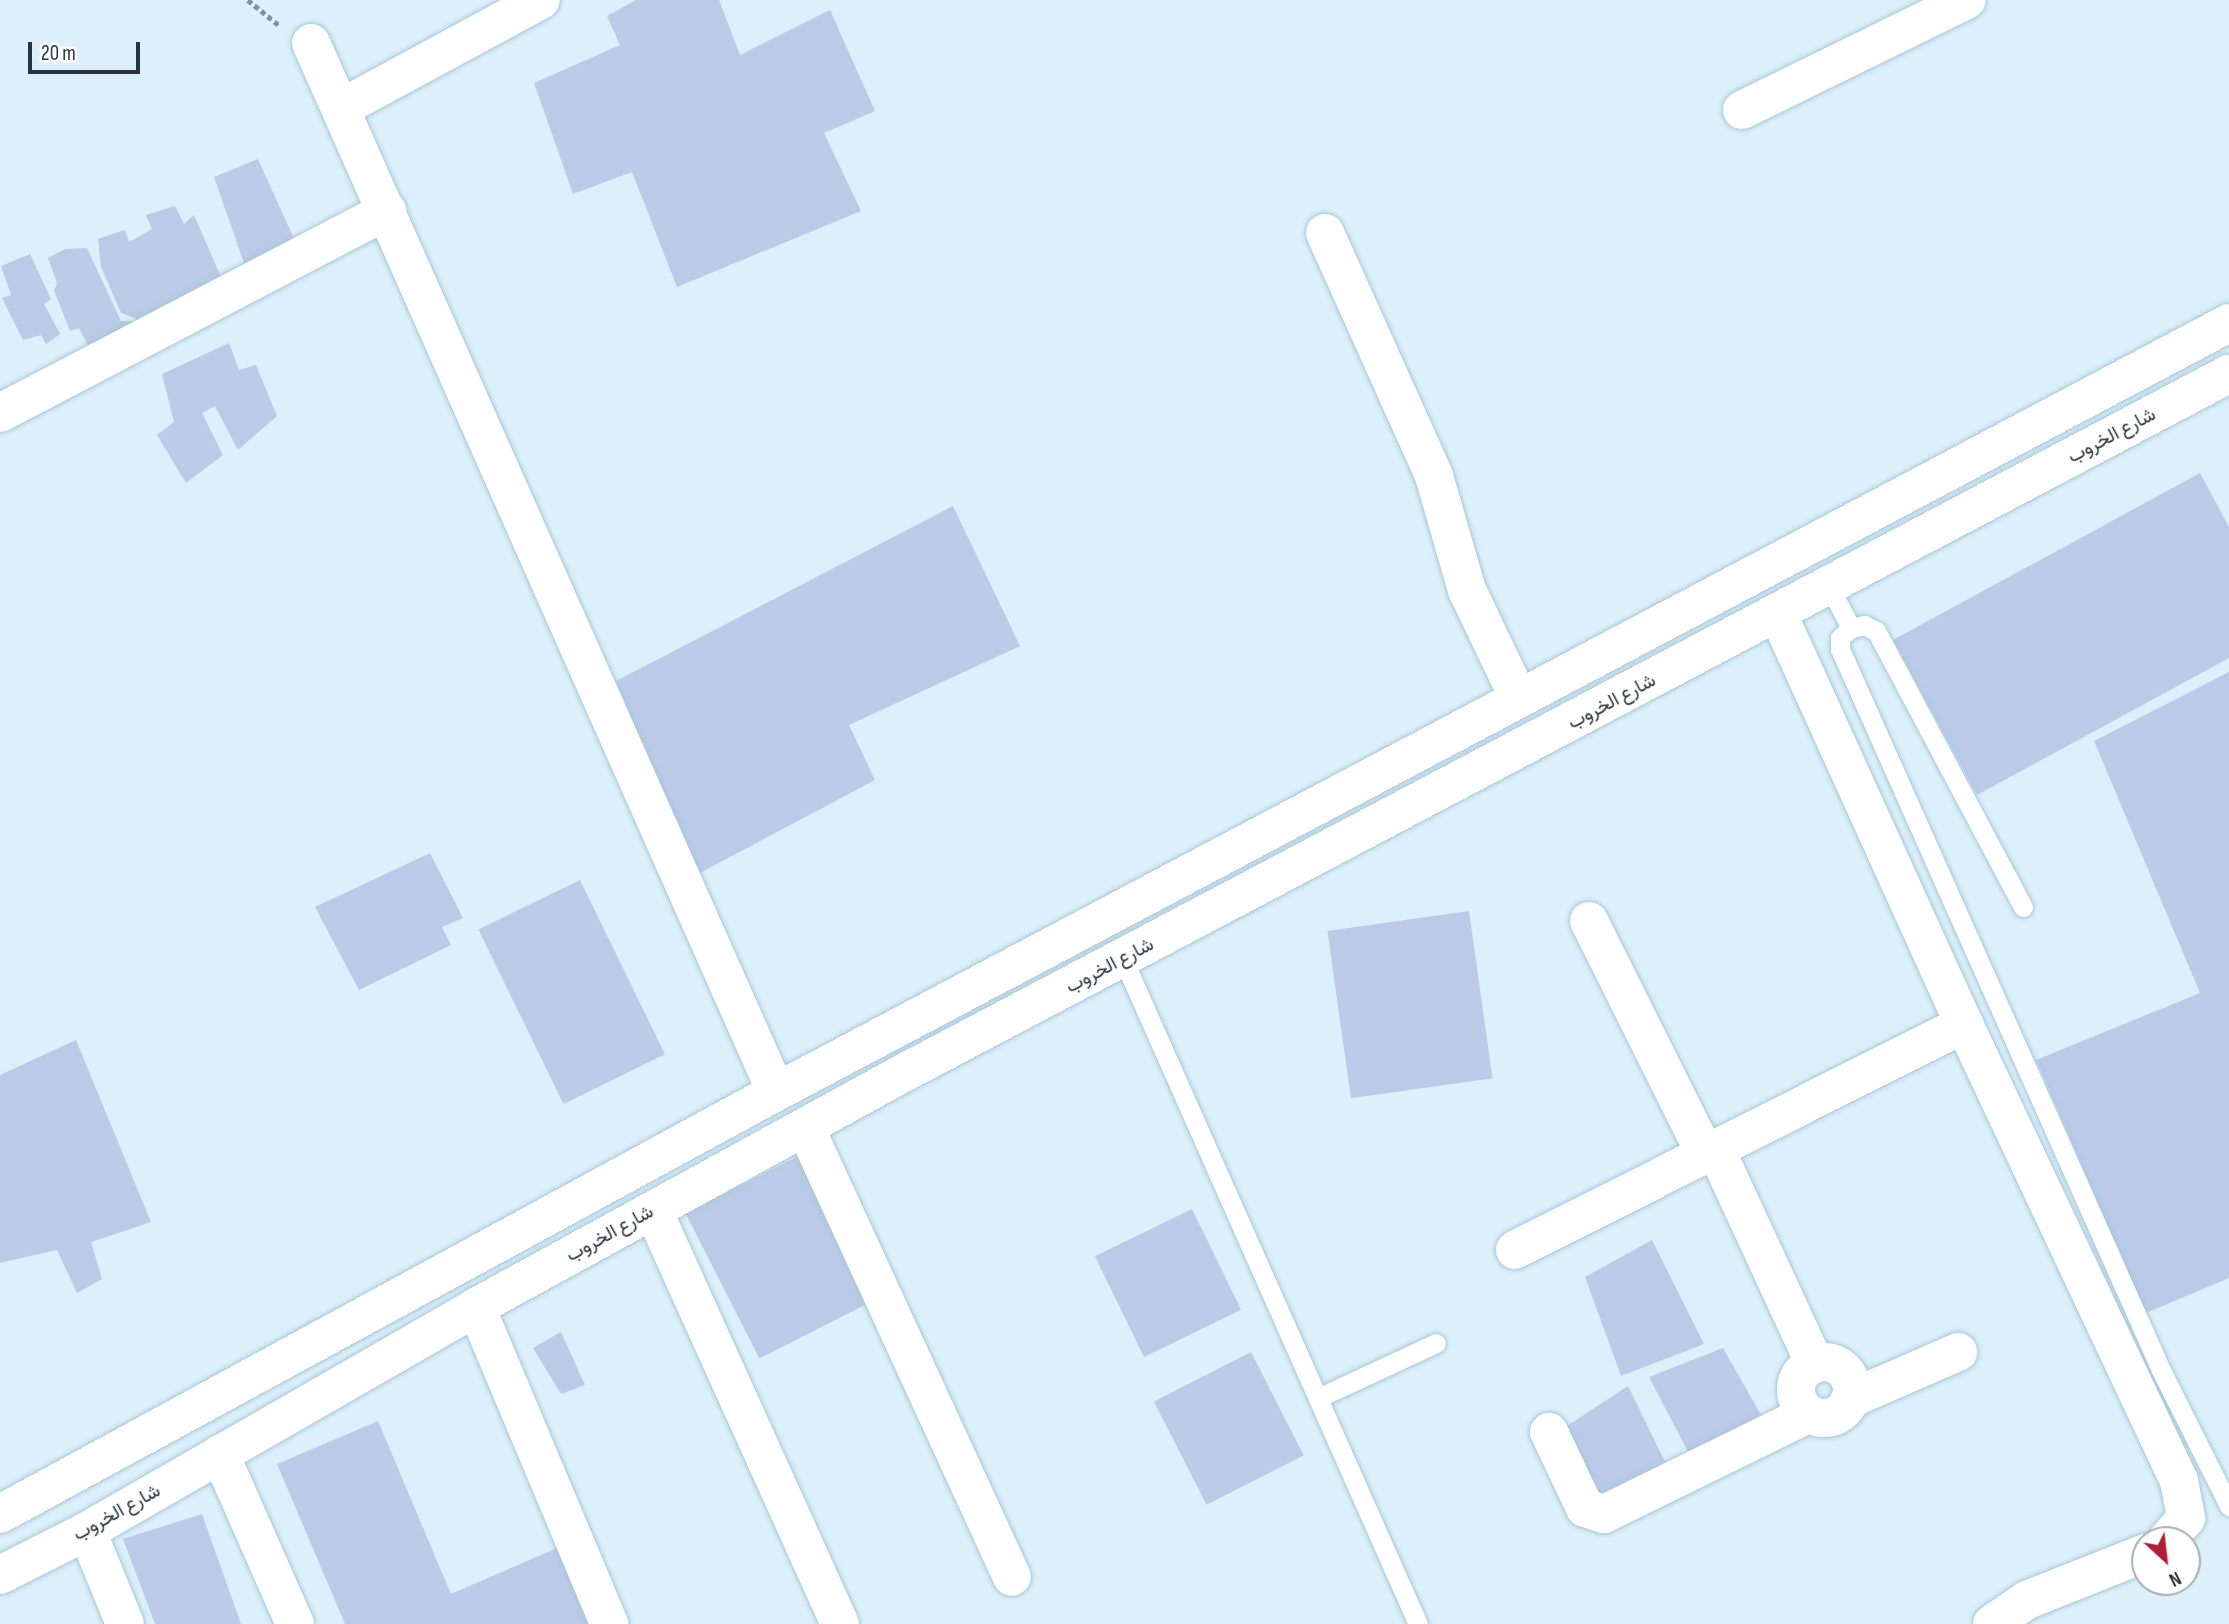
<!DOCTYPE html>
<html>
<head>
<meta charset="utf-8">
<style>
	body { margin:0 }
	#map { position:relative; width:2229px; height:1624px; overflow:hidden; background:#dcf0fb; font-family:"Sofia Sans Condensed",Vazirmatn,sans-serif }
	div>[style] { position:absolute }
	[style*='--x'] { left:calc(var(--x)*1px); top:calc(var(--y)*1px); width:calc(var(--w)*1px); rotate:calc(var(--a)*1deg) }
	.building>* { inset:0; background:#bacae7; transform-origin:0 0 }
	.path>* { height:4.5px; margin-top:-2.25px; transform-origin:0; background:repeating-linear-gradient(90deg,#809199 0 5px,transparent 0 8.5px) }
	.roads { filter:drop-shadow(0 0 2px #a6c7d9) drop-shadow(0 0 2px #a6c7d9) }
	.service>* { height:19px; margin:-9.5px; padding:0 9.5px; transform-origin:9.5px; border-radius:9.5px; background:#fff }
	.minor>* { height:38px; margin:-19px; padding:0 19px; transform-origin:19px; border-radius:19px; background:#fff }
	.minor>.ring { margin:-19px; padding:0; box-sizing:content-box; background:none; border:38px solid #fff; border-radius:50% }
	.secondary>* { height:38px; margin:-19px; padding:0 19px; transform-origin:19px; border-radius:19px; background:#fff }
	span { translate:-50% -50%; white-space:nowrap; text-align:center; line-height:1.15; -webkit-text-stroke:5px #fff; paint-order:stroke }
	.street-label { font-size:19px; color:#27343b }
	.north { position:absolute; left:2131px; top:1526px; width:70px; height:70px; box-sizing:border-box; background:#fff; border:2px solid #a9aeb1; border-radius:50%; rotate:153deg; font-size:19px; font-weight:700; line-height:28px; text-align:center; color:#27343b }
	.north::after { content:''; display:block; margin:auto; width:24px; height:32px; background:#b11d37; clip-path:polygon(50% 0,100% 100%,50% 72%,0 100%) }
	.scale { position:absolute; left:28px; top:42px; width:112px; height:32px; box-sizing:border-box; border:4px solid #27343b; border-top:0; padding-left:9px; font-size:21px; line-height:24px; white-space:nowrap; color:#27343b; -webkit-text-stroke:5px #fff; paint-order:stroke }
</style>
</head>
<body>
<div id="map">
	<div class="building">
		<i style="clip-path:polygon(636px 0,719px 0,740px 55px,830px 10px,875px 111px,824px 133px,861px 211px,677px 287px,632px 172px,573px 194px,534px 83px,620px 45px,607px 16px)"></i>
		<i style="clip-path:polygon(258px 159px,296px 243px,246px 269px,214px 177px)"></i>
		<i style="clip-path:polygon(175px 206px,184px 224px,194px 215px,222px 279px,212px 281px,217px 293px,141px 332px,135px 318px,121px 313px,101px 267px,98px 239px,125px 230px,129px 242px,152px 229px,146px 215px)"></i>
		<i style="clip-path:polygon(87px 248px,121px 321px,132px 321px,136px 332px,89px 348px,79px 328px,70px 331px,54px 291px,57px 283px,48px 258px,65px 249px)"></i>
		<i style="clip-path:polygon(30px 254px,51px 299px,44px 304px,60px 334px,46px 344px,41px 335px,23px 340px,2px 298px,11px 295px,1px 266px)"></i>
		<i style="clip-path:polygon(229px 343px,239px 370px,256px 365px,277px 416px,238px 450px,215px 406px,202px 413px,223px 455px,186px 483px,157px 435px,174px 422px,162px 374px)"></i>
		<i style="clip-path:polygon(2200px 473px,2229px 527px,2229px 658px,1977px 795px,1893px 640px)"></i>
		<i style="clip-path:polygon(953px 506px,1020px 646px,849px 725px,875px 780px,698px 874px,616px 681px)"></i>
		<i style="clip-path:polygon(2229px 672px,2229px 1278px,2146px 1313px,2036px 1060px,2200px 993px,2094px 741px)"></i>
		<i style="clip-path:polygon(430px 853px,463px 918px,442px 927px,451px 945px,359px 990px,315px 907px)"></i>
		<i style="left:580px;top:880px;width:194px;height:113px;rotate:64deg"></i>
		<i style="left:1469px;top:911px;width:169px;height:143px;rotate:82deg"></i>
		<i style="clip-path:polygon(76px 1040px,151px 1222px,91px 1242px,102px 1279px,77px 1293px,57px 1250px,0 1263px,0 1075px)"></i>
		<i style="left:804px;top:1153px;width:163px;height:133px;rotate:63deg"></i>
		<i style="left:1192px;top:1209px;width:112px;height:108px;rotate:64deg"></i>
		<i style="clip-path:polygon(1652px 1240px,1704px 1344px,1621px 1376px,1585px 1277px)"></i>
		<i style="clip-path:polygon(561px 1332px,585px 1385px,561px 1394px,533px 1348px)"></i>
		<i style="clip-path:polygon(1723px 1348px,1769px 1429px,1693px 1461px,1649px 1377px)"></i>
		<i style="left:1251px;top:1352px;width:116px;height:109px;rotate:63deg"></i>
		<i style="clip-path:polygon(1628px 1386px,1672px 1476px,1597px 1503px,1567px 1426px)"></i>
		<i style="clip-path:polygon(378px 1421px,451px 1594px,557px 1548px,590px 1624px,345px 1624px,277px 1464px)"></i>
		<i style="clip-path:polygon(202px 1514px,241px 1624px,155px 1624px,123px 1539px)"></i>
	</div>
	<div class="path">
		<i style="--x:248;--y:0;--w:40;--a:39"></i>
	</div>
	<div class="roads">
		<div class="service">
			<i style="--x:1829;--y:586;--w:47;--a:62.4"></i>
			<i style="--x:2023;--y:907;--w:313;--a:-118"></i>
			<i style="--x:1876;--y:631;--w:13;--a:-153"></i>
			<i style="--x:1864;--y:625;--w:13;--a:167"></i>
			<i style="--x:1851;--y:628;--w:15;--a:138"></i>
			<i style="--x:1840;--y:638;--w:11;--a:90"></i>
			<i style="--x:1840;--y:649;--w:789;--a:66"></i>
			<i style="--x:2161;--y:1370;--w:152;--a:63.4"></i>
			<i style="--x:1123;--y:959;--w:727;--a:66.08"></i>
			<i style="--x:1318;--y:1398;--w:130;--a:-25"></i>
		</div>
		<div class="minor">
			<i style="--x:311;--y:43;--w:1147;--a:66.09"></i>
			<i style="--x:341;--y:108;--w:227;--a:-28.4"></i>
			<i style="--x:1742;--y:110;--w:250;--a:-26.1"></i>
			<i style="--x:1325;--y:233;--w:266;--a:65.8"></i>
			<i style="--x:1434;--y:476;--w:119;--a:73.9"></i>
			<i style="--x:1467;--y:590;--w:119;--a:64.5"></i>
			<i style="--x:0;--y:413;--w:437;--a:-27.6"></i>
			<i style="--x:1778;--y:614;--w:450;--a:65.6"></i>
			<i style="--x:1964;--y:1024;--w:505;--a:64.8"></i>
			<i style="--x:2179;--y:1481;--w:38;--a:79"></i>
			<i style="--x:2186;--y:1518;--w:29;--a:131"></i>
			<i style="--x:1589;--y:921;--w:263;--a:63.5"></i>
			<i style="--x:805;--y:1127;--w:495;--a:65.3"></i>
			<i style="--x:1716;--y:1150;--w:236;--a:65.2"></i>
			<i style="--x:653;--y:1210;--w:454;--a:65.7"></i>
			<i style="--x:1515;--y:1250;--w:503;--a:-26.72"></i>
			<i style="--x:476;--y:1307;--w:344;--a:67.2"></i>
			<i class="ring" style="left:1796px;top:1362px;width:18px;height:18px"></i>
			<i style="--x:1850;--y:1399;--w:118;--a:-23.5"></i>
			<i style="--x:1549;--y:1432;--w:84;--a:64.7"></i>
			<i style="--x:1585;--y:1508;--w:20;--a:18"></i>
			<i style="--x:1604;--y:1514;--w:227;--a:-26.1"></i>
			<i style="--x:220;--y:1454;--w:186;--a:66.2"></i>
			<i style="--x:87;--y:1531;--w:100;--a:67.8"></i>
			<i style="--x:1992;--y:1624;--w:42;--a:-34.4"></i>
			<i style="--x:2027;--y:1600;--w:127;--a:-21.7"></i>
		</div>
		<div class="secondary">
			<i style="--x:0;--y:1514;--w:883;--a:-28.54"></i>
			<i style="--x:776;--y:1092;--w:1644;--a:-27.89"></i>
			<i style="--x:0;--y:1575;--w:97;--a:-26.8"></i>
			<i style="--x:87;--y:1531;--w:449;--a:-29.9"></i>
			<i style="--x:476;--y:1307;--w:498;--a:-28.7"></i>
			<i style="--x:913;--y:1068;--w:1488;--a:-27.81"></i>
		</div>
	</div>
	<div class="street-label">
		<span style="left:2112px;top:436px;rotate:-28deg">شارع الخروب</span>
		<span style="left:1612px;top:702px;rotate:-28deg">شارع الخروب</span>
		<span style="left:1110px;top:966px;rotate:-28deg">شارع الخروب</span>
		<span style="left:610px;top:1234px;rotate:-29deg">شارع الخروب</span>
		<span style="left:117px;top:1513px;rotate:-29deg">شارع الخروب</span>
	</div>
	<div class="north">N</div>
	<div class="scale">20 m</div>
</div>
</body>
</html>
